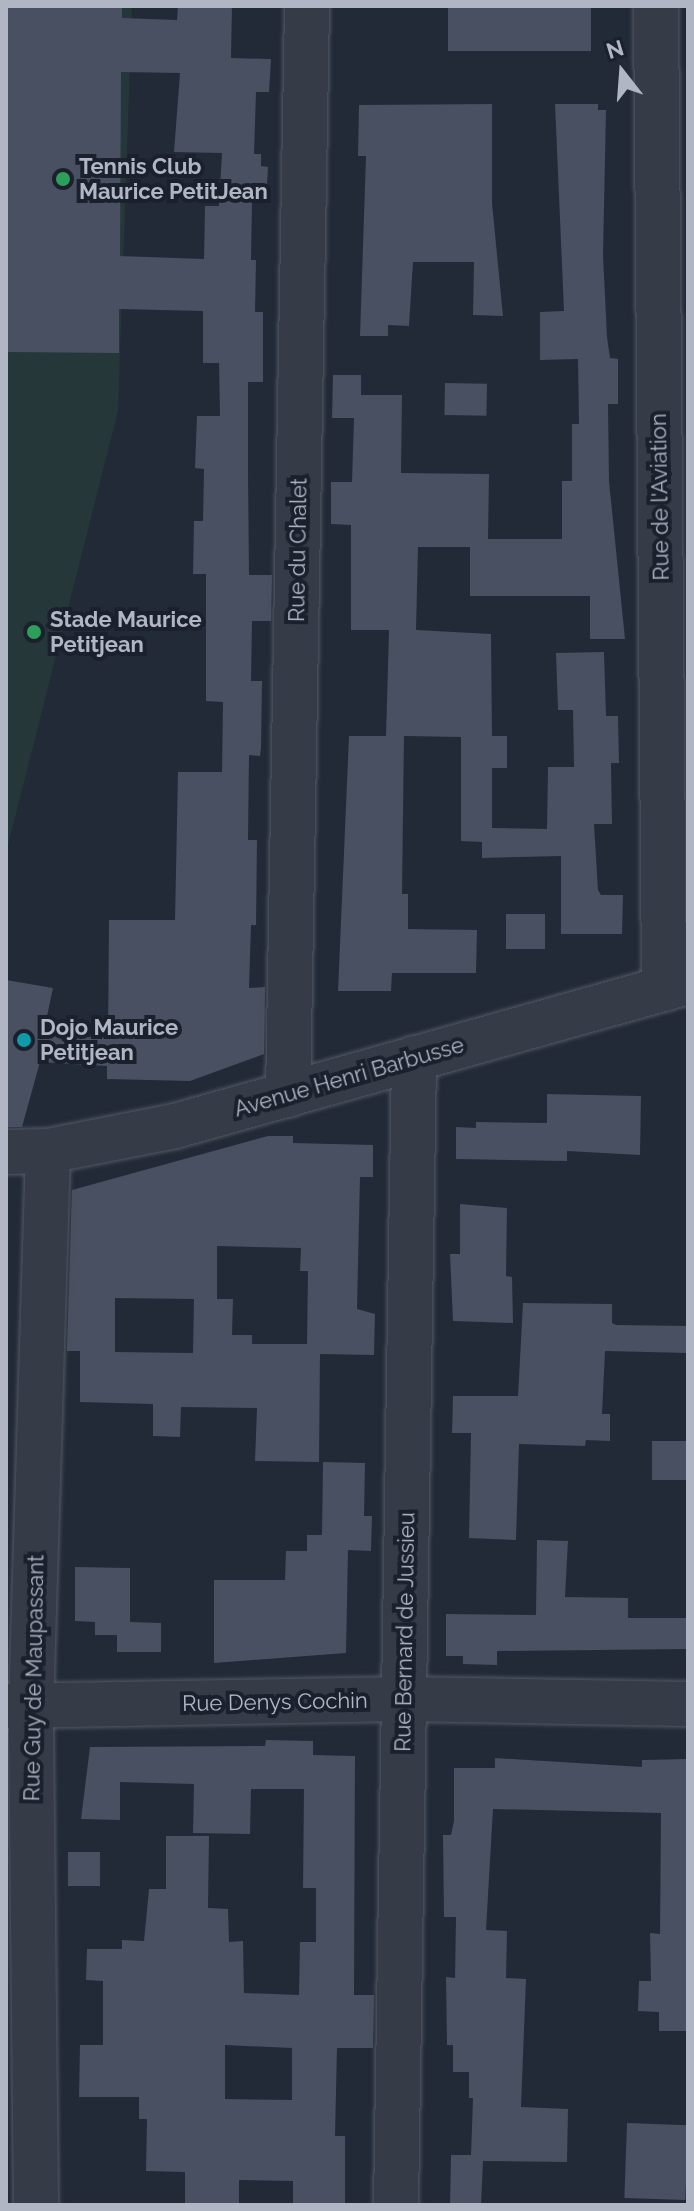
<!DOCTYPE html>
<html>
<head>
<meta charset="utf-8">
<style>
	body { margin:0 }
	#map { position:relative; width:694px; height:2211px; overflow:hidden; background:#222a37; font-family:Raleway,sans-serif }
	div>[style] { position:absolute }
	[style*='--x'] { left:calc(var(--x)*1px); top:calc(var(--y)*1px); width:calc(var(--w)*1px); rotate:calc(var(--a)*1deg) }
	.green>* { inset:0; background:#253739 }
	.building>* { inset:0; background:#485061; transform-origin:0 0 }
	.roads { filter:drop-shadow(0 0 2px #535965) drop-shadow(0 0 2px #535965) }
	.minor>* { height:44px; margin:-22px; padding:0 22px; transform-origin:22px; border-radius:22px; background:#353c48 }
	.dots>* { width:22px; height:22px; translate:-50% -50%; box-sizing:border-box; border:4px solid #1b212c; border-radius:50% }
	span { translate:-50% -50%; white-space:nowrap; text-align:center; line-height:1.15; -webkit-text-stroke:8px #1b212c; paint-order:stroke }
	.poi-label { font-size:22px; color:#b0b6c4; font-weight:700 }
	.left { translate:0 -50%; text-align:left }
	.street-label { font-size:22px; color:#b0b6c4 }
	.frame { position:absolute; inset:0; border:8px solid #b0b6c4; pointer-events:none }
	.north { position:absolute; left:582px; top:32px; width:80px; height:80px; -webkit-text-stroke:6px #1b212c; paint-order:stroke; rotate:343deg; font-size:22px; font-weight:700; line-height:32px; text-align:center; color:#b0b6c4 }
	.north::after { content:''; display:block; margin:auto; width:28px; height:36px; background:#b0b6c4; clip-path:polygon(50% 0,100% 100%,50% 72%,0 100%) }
</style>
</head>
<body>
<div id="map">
	<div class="green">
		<i style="clip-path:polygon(6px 6px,132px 6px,118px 411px,6px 853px)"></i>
	</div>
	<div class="building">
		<i style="clip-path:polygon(evenodd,6px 6px,122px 6px,122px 18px,177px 20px,178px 6px,232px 6px,231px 58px,271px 59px,269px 92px,256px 92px,254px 154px,261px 154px,261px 166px,268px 167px,266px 203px,252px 203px,251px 260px,256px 260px,255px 312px,263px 312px,263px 382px,248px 382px,248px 470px,249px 575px,272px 575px,271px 621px,252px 621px,251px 681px,262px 681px,261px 748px,260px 756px,249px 755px,248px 840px,257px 840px,256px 925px,251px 925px,249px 988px,265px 987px,264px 1054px,190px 1081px,107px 1079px,107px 1066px,40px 1062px,22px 1127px,6px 1127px,6px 980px,53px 988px,43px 1035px,108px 1038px,109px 920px,175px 920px,178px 772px,222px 772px,223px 702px,206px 701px,206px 574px,193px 574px,194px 521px,203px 521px,204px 469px,195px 468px,197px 416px,220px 416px,219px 363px,203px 363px,203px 311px,119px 309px,119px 353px,6px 352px,6px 6px,121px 72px,180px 73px,174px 152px,222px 153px,219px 206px,205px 206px,204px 259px,120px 256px,121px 72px)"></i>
		<i style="left:448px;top:6px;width:143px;height:45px"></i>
		<i style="clip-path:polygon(492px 104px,492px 203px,503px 316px,473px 315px,474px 262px,413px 262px,409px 326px,388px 325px,388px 336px,360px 336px,366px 156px,358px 156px,359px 105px)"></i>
		<i style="clip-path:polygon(555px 104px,598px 104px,598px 110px,606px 110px,603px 255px,607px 337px,610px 358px,618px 359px,618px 404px,608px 404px,609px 481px,625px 639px,590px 639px,590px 596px,470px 596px,470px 547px,418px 547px,416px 630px,491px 634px,492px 736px,507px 736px,507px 768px,492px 768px,492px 828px,547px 829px,548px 767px,574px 767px,573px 710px,558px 710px,556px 653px,604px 652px,606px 716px,618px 716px,619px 763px,611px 763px,612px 824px,594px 824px,598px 890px,601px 895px,623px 895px,622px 934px,561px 934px,561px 856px,482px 858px,482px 842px,461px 841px,461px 737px,404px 736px,402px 894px,408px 894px,408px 929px,477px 930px,476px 973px,392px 973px,391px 991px,338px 991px,349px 736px,386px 736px,389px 630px,351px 630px,351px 525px,331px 524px,331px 482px,352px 482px,354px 418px,332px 418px,333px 375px,361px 375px,361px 395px,402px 395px,401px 473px,489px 474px,488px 539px,562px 539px,562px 481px,572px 481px,572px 424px,579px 424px,578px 359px,540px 360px,540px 312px,564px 311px)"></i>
		<i style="left:445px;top:383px;width:42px;height:32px;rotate:1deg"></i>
		<i style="left:506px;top:914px;width:39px;height:35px"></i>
		<i style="clip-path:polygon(547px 1094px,641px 1096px,640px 1155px,567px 1151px,567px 1161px,456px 1159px,456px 1127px,476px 1128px,476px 1122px,547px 1123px)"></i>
		<i style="clip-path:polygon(evenodd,268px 1136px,293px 1136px,293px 1143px,373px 1145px,373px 1177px,360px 1177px,357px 1309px,375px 1314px,374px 1355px,320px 1354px,319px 1462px,255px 1461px,257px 1408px,181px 1407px,180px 1437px,153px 1436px,153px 1404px,80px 1402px,80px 1351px,67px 1351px,72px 1190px,268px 1136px,217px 1246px,301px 1248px,300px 1271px,308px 1271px,307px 1344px,252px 1344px,252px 1335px,232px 1335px,233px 1299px,217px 1299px,217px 1246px,268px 1136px,115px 1298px,194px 1299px,193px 1353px,115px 1352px,115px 1298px)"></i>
		<i style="clip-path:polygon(460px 1204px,507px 1208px,506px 1276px,512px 1277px,513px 1323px,453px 1321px,450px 1254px,460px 1254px)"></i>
		<i style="clip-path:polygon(523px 1303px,612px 1304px,612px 1323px,616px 1325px,688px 1326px,688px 1353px,605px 1351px,602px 1414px,610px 1414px,610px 1441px,586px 1440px,585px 1446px,519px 1444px,516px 1540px,469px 1538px,471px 1433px,452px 1433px,453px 1396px,518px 1396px)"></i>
		<i style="left:688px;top:1441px;width:39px;height:36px;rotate:90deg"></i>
		<i style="clip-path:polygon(323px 1462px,365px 1463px,364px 1516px,372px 1516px,371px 1551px,348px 1550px,346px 1653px,214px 1663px,214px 1580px,285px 1580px,286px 1551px,307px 1551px,307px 1535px,322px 1535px)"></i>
		<i style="clip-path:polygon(537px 1540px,568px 1541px,565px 1597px,628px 1598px,628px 1618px,688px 1618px,688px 1649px,497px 1651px,497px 1665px,463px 1664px,463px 1656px,446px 1656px,446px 1614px,536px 1615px)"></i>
		<i style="clip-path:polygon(75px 1567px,130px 1568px,130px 1622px,161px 1623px,161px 1652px,117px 1652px,117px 1635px,95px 1635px,95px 1622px,75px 1621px)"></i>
		<i style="clip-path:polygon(evenodd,266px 1740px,313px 1741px,313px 1755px,355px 1756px,354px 1995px,374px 1995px,373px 2048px,337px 2048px,335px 2136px,345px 2136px,345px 2205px,293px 2205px,293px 2181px,239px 2180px,239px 2204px,185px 2203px,185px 2172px,146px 2171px,147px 2119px,139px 2119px,139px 2097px,79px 2097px,80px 2045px,103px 2045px,103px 1981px,86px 1980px,87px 1949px,122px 1949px,122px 1940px,144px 1941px,149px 1889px,166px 1889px,166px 1836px,209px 1836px,208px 1908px,228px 1909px,229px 1942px,243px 1941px,244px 1993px,299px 1995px,300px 1942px,316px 1942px,316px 1888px,303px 1888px,304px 1789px,251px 1789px,250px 1834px,193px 1833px,194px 1784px,120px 1782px,120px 1820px,81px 1819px,90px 1747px,265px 1746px,266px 1740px,225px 2045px,292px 2048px,292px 2100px,225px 2099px,225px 2045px)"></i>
		<i style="clip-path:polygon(495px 1758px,642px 1767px,642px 1760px,688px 1759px,688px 2031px,659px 2031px,659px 2012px,638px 2011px,639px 1981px,651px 1981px,650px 1933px,660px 1934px,661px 1813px,493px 1809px,486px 1930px,507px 1931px,506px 1978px,526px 1979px,521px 2107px,568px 2109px,567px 2162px,483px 2161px,481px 2205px,450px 2205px,451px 2155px,471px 2155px,473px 2098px,469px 2098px,469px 2072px,453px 2072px,453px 2045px,447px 2045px,446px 1977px,455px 1978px,456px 1917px,444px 1917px,443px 1835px,451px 1835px,454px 1821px,454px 1768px,495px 1768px)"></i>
		<i style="left:68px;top:1852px;width:32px;height:34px"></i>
		<i style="left:627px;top:2123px;width:61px;height:75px;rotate:2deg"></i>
	</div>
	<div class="roads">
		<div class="minor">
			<i style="--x:656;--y:6;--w:983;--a:89.53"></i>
			<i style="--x:288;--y:1095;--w:1089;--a:-89"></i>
			<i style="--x:6;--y:1152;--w:42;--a:-1.4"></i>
			<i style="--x:48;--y:1151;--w:129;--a:-11.1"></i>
			<i style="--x:175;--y:1126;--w:533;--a:-15.68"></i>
			<i style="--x:6;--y:1706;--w:397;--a:-1"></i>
			<i style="--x:403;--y:1699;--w:285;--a:1"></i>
			<i style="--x:36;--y:2205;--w:498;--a:-90.6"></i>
			<i style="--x:31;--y:1707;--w:556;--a:-88.25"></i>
			<i style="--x:396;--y:2205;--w:1147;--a:-89.1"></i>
		</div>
	</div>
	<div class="dots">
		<i style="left:63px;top:179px;background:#2e9e5b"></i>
		<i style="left:34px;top:632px;background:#2e9e5b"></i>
		<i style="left:24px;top:1040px;background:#0f9aa8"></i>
	</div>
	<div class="poi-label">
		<span class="left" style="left:79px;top:179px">Tennis Club<br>Maurice PetitJean</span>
		<span class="left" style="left:50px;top:632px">Stade Maurice<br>Petitjean</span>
		<span class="left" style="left:40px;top:1040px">Dojo Maurice<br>Petitjean</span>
	</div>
	<div class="street-label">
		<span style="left:660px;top:497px;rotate:-91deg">Rue de l'Aviation</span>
		<span style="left:298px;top:550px;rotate:-89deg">Rue du Chalet</span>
		<span style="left:349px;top:1077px;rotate:-16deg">Avenue Henri Barbusse</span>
		<span style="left:405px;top:1632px;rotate:-89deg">Rue Bernard de Jussieu</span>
		<span style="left:34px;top:1678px;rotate:-89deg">Rue Guy de Maupassant</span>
		<span style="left:275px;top:1702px;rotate:-1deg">Rue Denys Cochin</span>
	</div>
	<div class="frame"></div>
	<div class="north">N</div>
</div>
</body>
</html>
